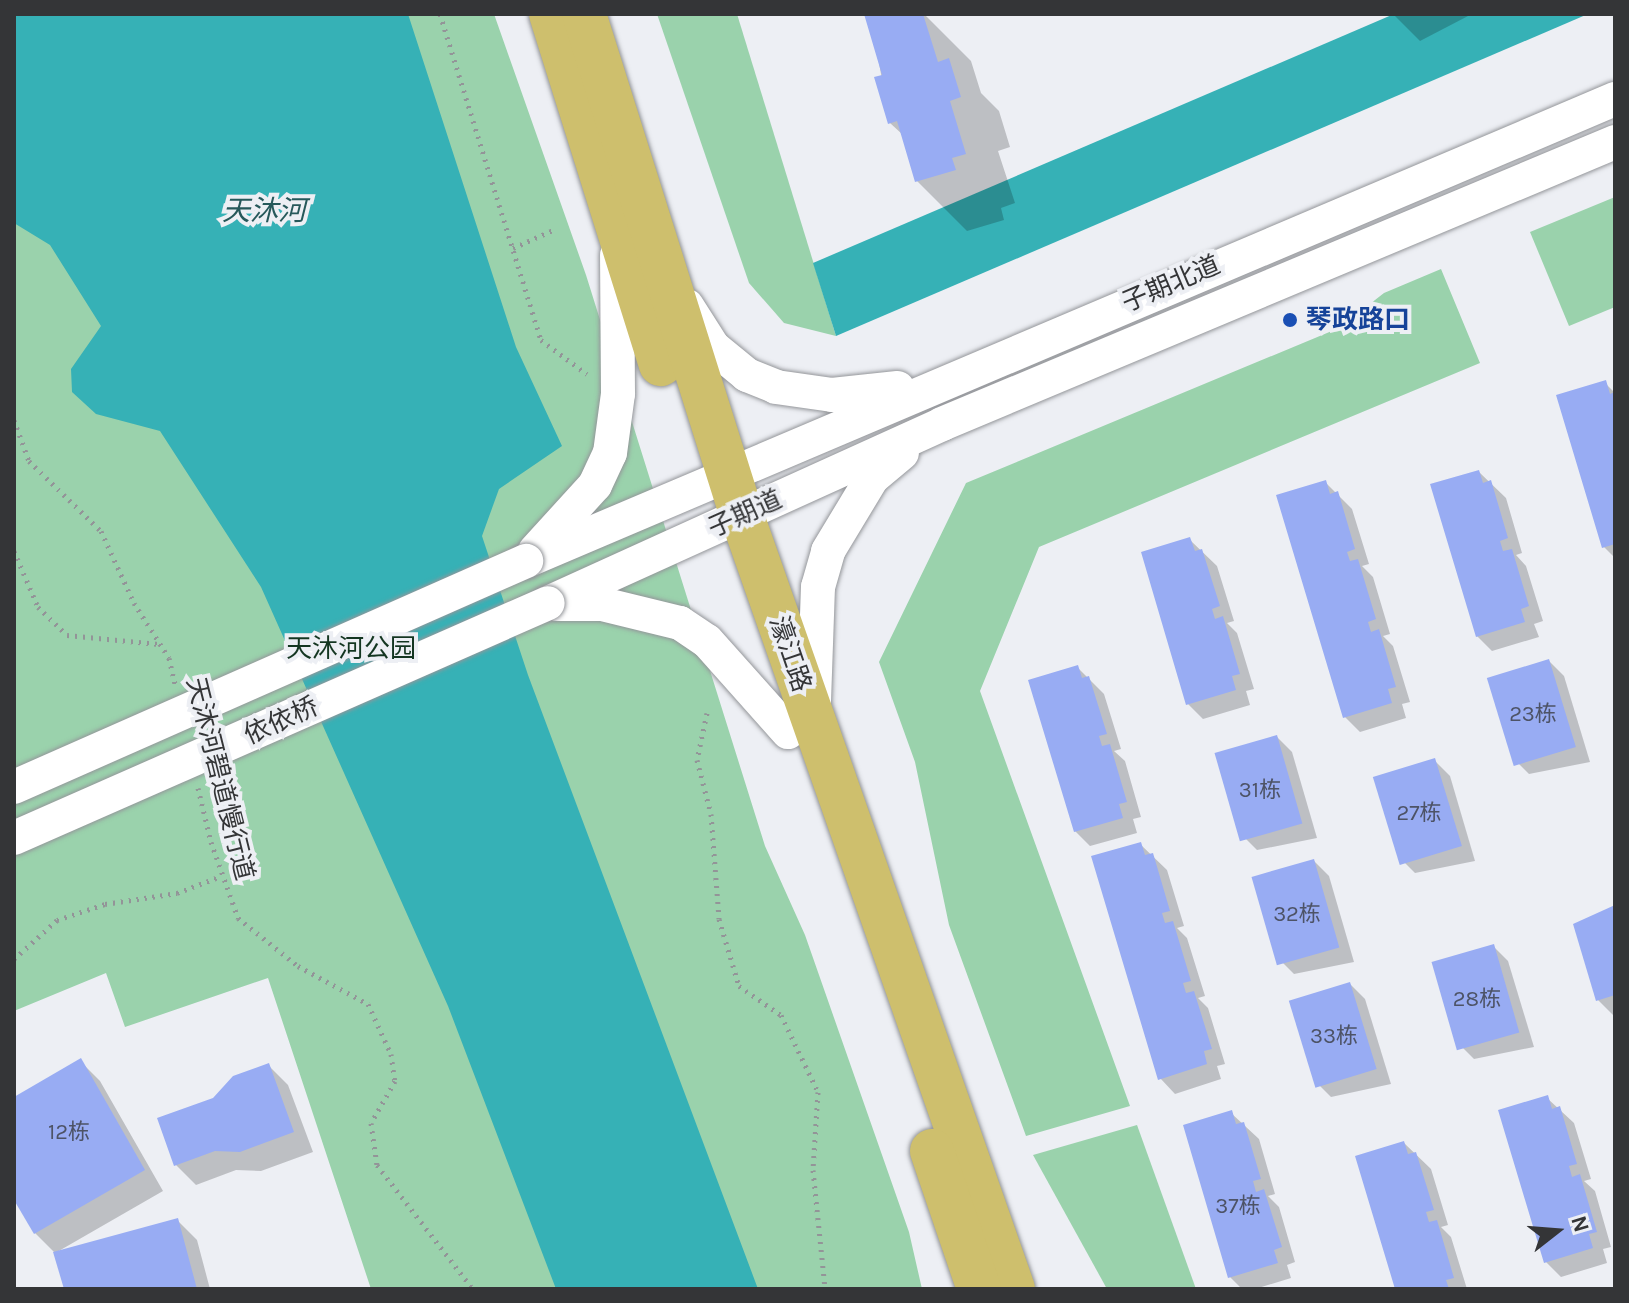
<!DOCTYPE html>
<html>
<head>
<meta charset="utf-8">
<style>
	body { margin:0 }
	#map { position:relative; width:1629px; height:1303px; overflow:hidden; background:#edeff4; font-family:Karla,"Noto Sans SC",sans-serif }
	div>[style] { position:absolute }
	[style*='--x'] { left:calc(var(--x)*1px); top:calc(var(--y)*1px); width:calc(var(--w)*1px); rotate:calc(var(--a)*1deg) }
	.green>* { inset:0; background:#9ad2ac }
	.water>* { inset:0; background:#36b1b6 }
	.shadow>* { inset:0; background:#0003 }
	.building>* { inset:0; background:#98acf3; transform-origin:0 0 }
	.path>* { height:5px; margin-top:-2.5px; transform-origin:0; background:repeating-linear-gradient(90deg,#939498 0 2px,transparent 0 8px) }
	.roads { filter:drop-shadow(0 0 2px #94969a) drop-shadow(0 0 2px #94969a) }
	.minor>* { height:34px; margin:-17px; padding:0 17px; transform-origin:17px; border-radius:17px; background:#fff }
	.major>* { height:44px; margin:-22px; padding:0 22px; transform-origin:22px; border-radius:22px; background:#cebf6d }
	.bridges { filter:drop-shadow(0 0 2px #94969a) drop-shadow(0 0 2px #94969a) }
	.minor-bridge>* { height:34px; margin:-17px; padding:0 17px; transform-origin:17px; border-radius:17px; background:#fff }
	.dots>* { width:22px; height:22px; translate:-50% -50%; box-sizing:border-box; border:4px solid #edeff4; border-radius:50% }
	span { translate:-50% -50%; white-space:nowrap; text-align:center; line-height:1.15; -webkit-text-stroke:8px #edeff4; paint-order:stroke }
	.number-label { font-size:22px; color:#4d5366 }
	.number-label span { -webkit-text-stroke-width:0 }
	.street-label { font-size:26px; color:#343537 }
	.transit-label { font-size:26px; color:#164399; font-weight:700 }
	.left { translate:0 -50%; text-align:left }
	.park-label { font-size:26px; color:#143621 }
	.water-label { font-size:28px; color:#26585a; font-style:italic }
	.frame { position:absolute; inset:0; border:16px solid #343537; pointer-events:none }
	.north { position:absolute; left:1517px; top:1191px; width:80px; height:80px; -webkit-text-stroke:6px #edeff4; paint-order:stroke; rotate:73deg; font-size:22px; font-weight:700; line-height:32px; text-align:center; color:#343537 }
	.north::after { content:''; display:block; margin:auto; width:28px; height:36px; background:#343537; clip-path:polygon(50% 0,100% 100%,50% 72%,0 100%) }
</style>
</head>
<body>
<div id="map">
	<div class="green">
		<i style="clip-path:polygon(14px 14px,494px 14px,586px 275px,765px 846px,805px 935px,909px 1232px,922px 1289px,371px 1289px,268px 978px,125px 1027px,106px 973px,14px 1011px)"></i>
		<i style="clip-path:polygon(657px 14px,737px 14px,836px 336px,784px 323px,749px 283px)"></i>
		<i style="clip-path:polygon(1615px 197px,1615px 307px,1569px 326px,1530px 232px)"></i>
		<i style="clip-path:polygon(1441px 269px,1480px 363px,1039px 547px,980px 691px,1130px 1106px,1026px 1136px,949px 925px,915px 762px,879px 662px,966px 483px,1339px 328px,1384px 293px)"></i>
		<i style="clip-path:polygon(1137px 1125px,1196px 1289px,1107px 1289px,1033px 1155px)"></i>
	</div>
	<div class="water">
		<i style="clip-path:polygon(14px 14px,408px 14px,516px 347px,562px 446px,499px 489px,482px 536px,528px 675px,758px 1289px,556px 1289px,448px 1006px,261px 587px,160px 431px,96px 414px,72px 392px,71px 369px,101px 326px,50px 245px,14px 223px)"></i>
		<i style="clip-path:polygon(1394px 14px,1588px 14px,836px 336px,813px 263px)"></i>
	</div>
	<div class="shadow">
		<i style="clip-path:polygon(870px 14px,924px 14px,971px 61px,981px 93px,999px 111px,1010px 147px,998px 151px,1015px 203px,1001px 208px,1004px 220px,967px 231px,917px 181px,903px 135px,890px 123px)"></i>
		<i style="clip-path:polygon(1393px 14px,1469px 14px,1470px 15px,1420px 41px)"></i>
		<i style="clip-path:polygon(1605px 383px,1615px 393px,1615px 558px,1604px 547px)"></i>
		<i style="clip-path:polygon(1479px 472px,1506px 498px,1522px 553px,1516px 555px,1526px 566px,1543px 621px,1534px 624px,1539px 637px,1492px 651px,1477px 636px)"></i>
		<i style="clip-path:polygon(1325px 482px,1352px 509px,1369px 564px,1362px 566px,1373px 577px,1390px 634px,1383px 636px,1393px 646px,1410px 702px,1402px 704px,1406px 718px,1360px 732px,1345px 717px)"></i>
		<i style="clip-path:polygon(1190px 540px,1217px 566px,1234px 621px,1227px 623px,1237px 633px,1254px 689px,1246px 691px,1250px 705px,1203px 719px,1188px 704px)"></i>
		<i style="clip-path:polygon(1549px 661px,1564px 676px,1590px 762px,1529px 774px,1514px 759px,1514px 672px)"></i>
		<i style="clip-path:polygon(1077px 667px,1104px 694px,1121px 749px,1114px 751px,1125px 761px,1141px 817px,1133px 819px,1137px 833px,1090px 846px,1075px 831px)"></i>
		<i style="clip-path:polygon(1277px 737px,1292px 752px,1317px 838px,1257px 850px,1242px 835px,1241px 748px)"></i>
		<i style="clip-path:polygon(1435px 761px,1450px 776px,1475px 861px,1415px 873px,1400px 858px,1399px 771px)"></i>
		<i style="clip-path:polygon(1140px 844px,1167px 870px,1184px 926px,1177px 928px,1187px 938px,1205px 996px,1198px 998px,1208px 1008px,1225px 1064px,1217px 1066px,1221px 1079px,1175px 1094px,1160px 1078px)"></i>
		<i style="clip-path:polygon(1314px 861px,1329px 876px,1354px 962px,1294px 974px,1279px 959px,1278px 872px)"></i>
		<i style="clip-path:polygon(1615px 909px,1615px 1014px,1613px 1015px,1598px 1000px)"></i>
		<i style="clip-path:polygon(1493px 946px,1508px 961px,1534px 1047px,1474px 1059px,1459px 1044px)"></i>
		<i style="clip-path:polygon(1350px 984px,1365px 999px,1391px 1084px,1331px 1097px,1315px 1081px,1315px 995px)"></i>
		<i style="clip-path:polygon(80px 1061px,100px 1081px,163px 1191px,57px 1252px,177px 1220px,197px 1240px,210px 1289px,66px 1289px,56px 1254px,35px 1233px,14px 1196px,14px 1099px)"></i>
		<i style="clip-path:polygon(268px 1065px,288px 1085px,313px 1152px,261px 1171px,236px 1170px,196px 1185px,176px 1165px,214px 1100px)"></i>
		<i style="clip-path:polygon(1547px 1098px,1574px 1123px,1591px 1179px,1584px 1181px,1595px 1191px,1611px 1247px,1603px 1249px,1607px 1263px,1561px 1277px,1546px 1262px)"></i>
		<i style="clip-path:polygon(1231px 1113px,1259px 1139px,1275px 1194px,1268px 1196px,1279px 1207px,1295px 1262px,1287px 1265px,1291px 1278px,1255px 1289px,1242px 1289px,1230px 1277px)"></i>
		<i style="clip-path:polygon(1404px 1143px,1431px 1169px,1448px 1225px,1441px 1227px,1451px 1237px,1467px 1289px,1397px 1289px)"></i>
	</div>
	<div class="building">
		<i style="clip-path:polygon(864px 14px,923px 14px,938px 62px,949px 58px,961px 97px,950px 101px,966px 154px,952px 158px,956px 170px,915px 182px,897px 121px,888px 124px,874px 77px,882px 75px)"></i>
		<i style="clip-path:polygon(1606px 380px,1610px 394px,1615px 392px,1615px 544px,1602px 548px,1556px 395px)"></i>
		<i style="clip-path:polygon(1479px 470px,1483px 483px,1491px 480px,1508px 538px,1500px 541px,1503px 551px,1512px 549px,1529px 606px,1521px 609px,1525px 622px,1476px 637px,1430px 484px)"></i>
		<i style="clip-path:polygon(1326px 480px,1330px 494px,1338px 491px,1355px 549px,1347px 552px,1350px 561px,1358px 559px,1376px 619px,1368px 622px,1371px 632px,1379px 629px,1396px 687px,1388px 689px,1392px 703px,1343px 718px,1276px 495px)"></i>
		<i style="clip-path:polygon(1190px 537px,1195px 551px,1202px 549px,1220px 606px,1212px 609px,1215px 619px,1223px 616px,1240px 674px,1232px 676px,1236px 690px,1186px 705px,1141px 552px)"></i>
		<i style="left:1549px;top:659px;width:92px;height:65px;rotate:73deg"></i>
		<i style="clip-path:polygon(1078px 665px,1082px 678px,1089px 676px,1107px 734px,1099px 736px,1102px 746px,1110px 744px,1127px 802px,1119px 804px,1123px 818px,1074px 832px,1028px 680px)"></i>
		<i style="left:1277px;top:735px;width:92px;height:65px;rotate:74deg"></i>
		<i style="left:1435px;top:758px;width:92px;height:65px;rotate:73deg"></i>
		<i style="clip-path:polygon(1141px 842px,1145px 855px,1153px 853px,1170px 911px,1162px 913px,1165px 923px,1173px 921px,1191px 981px,1183px 983px,1186px 993px,1194px 991px,1212px 1049px,1204px 1051px,1207px 1064px,1158px 1080px,1091px 856px)"></i>
		<i style="left:1314px;top:859px;width:92px;height:65px;rotate:74deg"></i>
		<i style="clip-path:polygon(1615px 905px,1615px 995px,1596px 1001px,1573px 924px)"></i>
		<i style="left:1494px;top:944px;width:92px;height:65px;rotate:74deg"></i>
		<i style="left:1350px;top:982px;width:91px;height:64px;rotate:73deg"></i>
		<i style="clip-path:polygon(81px 1058px,145px 1170px,34px 1234px,14px 1200px,14px 1097px)"></i>
		<i style="clip-path:polygon(269px 1063px,294px 1132px,240px 1152px,215px 1151px,174px 1166px,157px 1118px,213px 1098px,233px 1076px)"></i>
		<i style="clip-path:polygon(1548px 1095px,1552px 1109px,1560px 1106px,1577px 1164px,1569px 1166px,1572px 1177px,1580px 1174px,1597px 1232px,1589px 1234px,1593px 1248px,1544px 1263px,1498px 1110px)"></i>
		<i style="clip-path:polygon(1232px 1110px,1236px 1124px,1244px 1122px,1261px 1179px,1253px 1181px,1256px 1192px,1264px 1189px,1282px 1247px,1274px 1250px,1278px 1263px,1228px 1278px,1183px 1125px)"></i>
		<i style="clip-path:polygon(1404px 1141px,1408px 1154px,1416px 1152px,1434px 1210px,1426px 1212px,1429px 1222px,1437px 1220px,1454px 1278px,1446px 1280px,1449px 1289px,1395px 1289px,1355px 1156px)"></i>
		<i style="clip-path:polygon(178px 1218px,197px 1289px,64px 1289px,53px 1252px)"></i>
	</div>
	<div class="path">
		<i style="--x:440;--y:14;--w:341;--a:72.8"></i>
		<i style="--x:541;--y:340;--w:57;--a:36.5"></i>
		<i style="--x:513;--y:248;--w:44;--a:-24.2"></i>
		<i style="--x:14;--y:420;--w:44;--a:69.9"></i>
		<i style="--x:29;--y:461;--w:100;--a:44.2"></i>
		<i style="--x:101;--y:531;--w:79;--a:65.4"></i>
		<i style="--x:134;--y:603;--w:65;--a:57.5"></i>
		<i style="--x:169;--y:658;--w:27;--a:77"></i>
		<i style="--x:14;--y:551;--w:61;--a:66.8"></i>
		<i style="--x:38;--y:607;--w:40;--a:44"></i>
		<i style="--x:67;--y:635;--w:92;--a:5.6"></i>
		<i style="--x:707;--y:713;--w:48;--a:102"></i>
		<i style="--x:697;--y:760;--w:56;--a:75.5"></i>
		<i style="--x:711;--y:814;--w:105;--a:85.6"></i>
		<i style="--x:719;--y:919;--w:70;--a:73.4"></i>
		<i style="--x:739;--y:986;--w:51;--a:34.6"></i>
		<i style="--x:781;--y:1015;--w:85;--a:64.3"></i>
		<i style="--x:818;--y:1092;--w:78;--a:93.7"></i>
		<i style="--x:813;--y:1170;--w:120;--a:84.2"></i>
		<i style="--x:198;--y:788;--w:56;--a:76.5"></i>
		<i style="--x:211;--y:842;--w:81;--a:70.4"></i>
		<i style="--x:238;--y:918;--w:77;--a:38.7"></i>
		<i style="--x:298;--y:966;--w:80;--a:28.5"></i>
		<i style="--x:368;--y:1004;--w:55;--a:65.3"></i>
		<i style="--x:391;--y:1054;--w:27;--a:82"></i>
		<i style="--x:395;--y:1081;--w:48;--a:119.7"></i>
		<i style="--x:371;--y:1123;--w:42;--a:81.9"></i>
		<i style="--x:377;--y:1165;--w:157;--a:52.3"></i>
		<i style="--x:14;--y:959;--w:58;--a:-42.2"></i>
		<i style="--x:57;--y:920;--w:51;--a:-18.4"></i>
		<i style="--x:105;--y:904;--w:73;--a:-8.7"></i>
		<i style="--x:177;--y:893;--w:47;--a:-21.1"></i>
	</div>
	<div class="roads">
		<div class="minor">
			<i style="--x:687;--y:306;--w:49;--a:57.6"></i>
			<i style="--x:713;--y:347;--w:44;--a:39.5"></i>
			<i style="--x:747;--y:375;--w:31;--a:22"></i>
			<i style="--x:776;--y:387;--w:57;--a:8.1"></i>
			<i style="--x:832;--y:395;--w:66;--a:-6.1"></i>
			<i style="--x:535;--y:551;--w:89;--a:-47.7"></i>
			<i style="--x:595;--y:485;--w:35;--a:-65"></i>
			<i style="--x:610;--y:453;--w:60;--a:-82.3"></i>
			<i style="--x:618;--y:394;--w:139;--a:-90.4"></i>
			<i style="--x:526;--y:561;--w:1183;--a:-22.99"></i>
			<i style="--x:548;--y:603;--w:433;--a:-24.4"></i>
			<i style="--x:942;--y:424;--w:730;--a:-22.73"></i>
			<i style="--x:557;--y:604;--w:45;--a:0"></i>
			<i style="--x:602;--y:604;--w:80;--a:13.7"></i>
			<i style="--x:680;--y:623;--w:32;--a:34"></i>
			<i style="--x:707;--y:641;--w:122;--a:48.3"></i>
			<i style="--x:814;--y:701;--w:114;--a:-88"></i>
			<i style="--x:818;--y:587;--w:37;--a:-74"></i>
			<i style="--x:828;--y:551;--w:85;--a:-58.9"></i>
			<i style="--x:872;--y:478;--w:39;--a:-40"></i>
		</div>
		<div class="major">
			<i style="--x:551;--y:14;--w:367;--a:72.6"></i>
			<i style="--x:584;--y:14;--w:526;--a:72.53"></i>
			<i style="--x:742;--y:516;--w:819;--a:70.68"></i>
			<i style="--x:932;--y:1151;--w:146;--a:71.2"></i>
		</div>
	</div>
	<div class="bridges">
		<div class="minor-bridge">
			<i style="--x:14;--y:787;--w:560;--a:-23.82"></i>
			<i style="--x:14;--y:838;--w:583;--a:-23.75"></i>
		</div>
	</div>
	<div class="dots">
		<i style="left:1290px;top:320px;background:#1a4fb4"></i>
	</div>
	<div class="number-label">
		<span style="left:1533px;top:715px">23栋</span>
		<span style="left:1260px;top:791px">31栋</span>
		<span style="left:1419px;top:814px">27栋</span>
		<span style="left:1297px;top:915px">32栋</span>
		<span style="left:1477px;top:1000px">28栋</span>
		<span style="left:1334px;top:1037px">33栋</span>
		<span style="left:69px;top:1133px">12栋</span>
		<span style="left:1238px;top:1207px">37栋</span>
	</div>
	<div class="street-label">
		<span style="left:1171px;top:284px;rotate:-23deg">子期北道</span>
		<span style="left:745px;top:514px;rotate:-24deg">子期道</span>
		<span style="left:790px;top:654px;rotate:71deg">濠江路</span>
		<span style="left:281px;top:721px;rotate:-24deg">依依桥</span>
		<span style="left:220px;top:779px;rotate:76deg">天沐河碧道慢行道</span>
	</div>
	<div class="transit-label">
		<span class="left" style="left:1306px;top:320px">琴政路口</span>
	</div>
	<div class="park-label">
		<span style="left:351px;top:649px">天沐河公园</span>
	</div>
	<div class="water-label">
		<span style="left:264px;top:211px">天沐河</span>
	</div>
	<div class="frame"></div>
	<div class="north">N</div>
</div>
</body>
</html>
